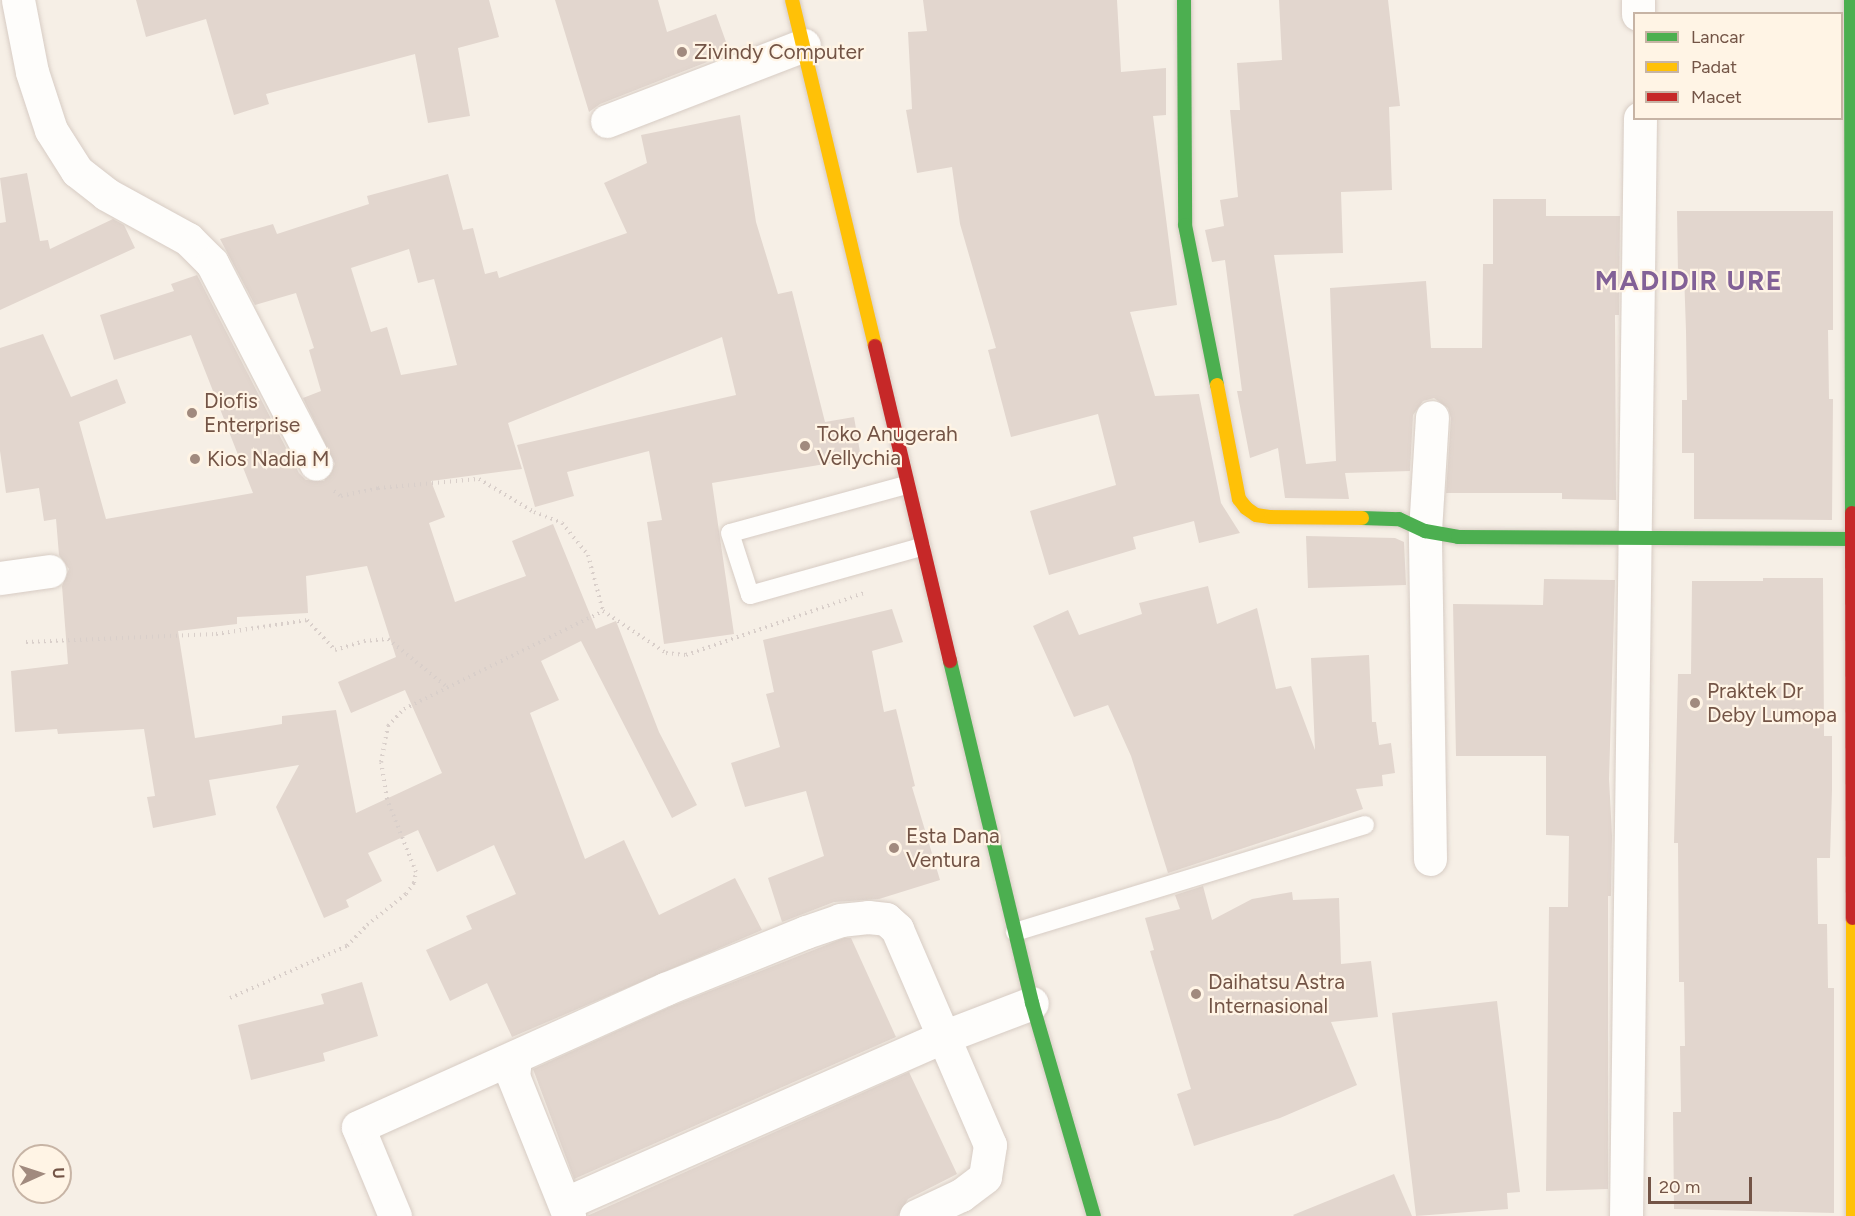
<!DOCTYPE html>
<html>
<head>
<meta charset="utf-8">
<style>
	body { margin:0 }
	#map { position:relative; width:1855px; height:1216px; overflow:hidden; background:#f6efe6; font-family:Figtree,sans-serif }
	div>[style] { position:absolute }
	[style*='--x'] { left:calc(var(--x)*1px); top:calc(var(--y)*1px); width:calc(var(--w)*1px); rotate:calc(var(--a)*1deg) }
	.building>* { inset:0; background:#e2d6ce }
	.path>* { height:4px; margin-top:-2px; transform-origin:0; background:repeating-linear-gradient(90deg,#d9cfca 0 1.5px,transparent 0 6px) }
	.roads { filter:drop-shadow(0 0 2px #d7ccc4) drop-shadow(0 0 2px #d7ccc4) }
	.lane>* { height:18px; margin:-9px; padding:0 9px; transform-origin:9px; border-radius:9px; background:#fefdfb }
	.street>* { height:33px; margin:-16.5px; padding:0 16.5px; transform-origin:16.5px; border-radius:16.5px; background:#fefdfb }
	.fast>* { height:14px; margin:-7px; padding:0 7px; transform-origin:7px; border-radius:7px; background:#4caf50 }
	.slow>* { height:14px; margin:-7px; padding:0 7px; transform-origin:7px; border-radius:7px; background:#ffc107 }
	.jam>* { height:14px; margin:-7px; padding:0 7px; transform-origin:7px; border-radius:7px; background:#c62828 }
	.dots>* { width:16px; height:16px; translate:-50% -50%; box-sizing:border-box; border:3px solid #fff4e5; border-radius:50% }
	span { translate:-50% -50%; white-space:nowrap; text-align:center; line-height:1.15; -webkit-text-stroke:4.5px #fff4e5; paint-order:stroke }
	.poi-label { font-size:21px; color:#735446 }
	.left { translate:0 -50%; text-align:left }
	.district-label { font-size:27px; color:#826197; font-weight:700; letter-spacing:1.5px }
	.legend { position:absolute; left:1633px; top:12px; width:210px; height:108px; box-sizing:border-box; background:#fff4e5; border:2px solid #c7b4a5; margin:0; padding:8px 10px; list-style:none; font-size:18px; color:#735446 }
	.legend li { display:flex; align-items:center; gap:12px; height:30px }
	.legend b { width:30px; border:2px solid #c7b4a5 }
	.north { position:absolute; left:12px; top:1144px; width:60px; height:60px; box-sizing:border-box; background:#fff4e5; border:2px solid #c7b4a5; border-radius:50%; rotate:87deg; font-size:16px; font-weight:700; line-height:24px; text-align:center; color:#735446 }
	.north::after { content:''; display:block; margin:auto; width:21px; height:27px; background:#a18a7e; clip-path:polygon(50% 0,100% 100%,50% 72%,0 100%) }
	.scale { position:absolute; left:1648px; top:1177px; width:104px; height:27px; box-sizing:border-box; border:3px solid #735446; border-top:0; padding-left:8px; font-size:18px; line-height:21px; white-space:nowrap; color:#735446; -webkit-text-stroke:4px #fff4e5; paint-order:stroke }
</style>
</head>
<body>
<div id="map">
	<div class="building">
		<i style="clip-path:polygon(136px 0,489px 0,499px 37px,458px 48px,470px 116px,428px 123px,415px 54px,266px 94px,269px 104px,234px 115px,206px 19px,146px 37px)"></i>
		<i style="clip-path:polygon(555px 0,658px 0,667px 32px,716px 14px,730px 53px,600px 104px,589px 112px)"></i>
		<i style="clip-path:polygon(923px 0,1117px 0,1121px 72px,1166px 68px,1166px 115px,1153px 116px,1177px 305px,1130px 312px,1155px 396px,1199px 394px,1221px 503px,1240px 533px,1199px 543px,1194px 521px,1133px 537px,1136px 549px,1049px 575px,1030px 511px,1116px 485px,1098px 414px,1011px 437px,988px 350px,996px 348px,960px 224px,952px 167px,917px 173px,906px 110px,912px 109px,908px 32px,927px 31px)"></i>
		<i style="clip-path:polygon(1279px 0,1388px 0,1400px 106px,1389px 107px,1392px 190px,1341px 192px,1343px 253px,1274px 255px,1306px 464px,1336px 461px,1330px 288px,1426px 281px,1431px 348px,1482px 348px,1483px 264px,1493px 264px,1493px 199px,1546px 199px,1546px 216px,1620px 216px,1619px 315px,1615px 315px,1616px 500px,1562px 499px,1562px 493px,1446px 493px,1451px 418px,1448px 408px,1434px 398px,1423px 401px,1413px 415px,1410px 471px,1345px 473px,1349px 499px,1285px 498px,1278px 448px,1250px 458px,1237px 391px,1242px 391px,1225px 260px,1212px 262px,1205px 230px,1224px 226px,1220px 200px,1238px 197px,1230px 110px,1240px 110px,1237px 63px,1282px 60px)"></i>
		<i style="clip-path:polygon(evenodd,740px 115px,756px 222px,778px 294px,792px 291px,825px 422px,854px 417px,861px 458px,712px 483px,734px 634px,664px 644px,647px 522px,662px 520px,649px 451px,567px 472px,574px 496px,535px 507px,517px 445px,736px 395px,722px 337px,508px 423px,522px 469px,431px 481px,445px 517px,429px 523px,455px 602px,526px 576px,512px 541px,553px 524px,596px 629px,616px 621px,659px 732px,697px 805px,672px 818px,581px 641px,541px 661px,559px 700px,530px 713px,585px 859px,624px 840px,659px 915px,735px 878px,762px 930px,512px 1037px,487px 983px,450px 1001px,426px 950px,472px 929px,466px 916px,516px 894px,494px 845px,437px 872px,418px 830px,368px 853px,382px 881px,346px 900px,349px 907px,324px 918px,276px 807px,299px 765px,209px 780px,216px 815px,153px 828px,147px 797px,155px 796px,144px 729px,58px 734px,57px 729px,15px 732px,11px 671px,68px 664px,62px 586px,69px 569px,59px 555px,56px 519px,44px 521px,39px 488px,6px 493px,0 451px,0 348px,43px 334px,71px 397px,117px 379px,126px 403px,79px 422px,106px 519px,253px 493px,191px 335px,114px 360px,100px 315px,174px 291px,171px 284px,197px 275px,299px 473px,306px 480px,324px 481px,335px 464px,303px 398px,321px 391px,309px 350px,314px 348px,296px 293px,255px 305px,220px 239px,273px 224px,277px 234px,369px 204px,367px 196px,448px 174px,463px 230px,473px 228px,485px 274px,497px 271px,499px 278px,627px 233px,604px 183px,647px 163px,641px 135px,740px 115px,409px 249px,418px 283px,434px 279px,457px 365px,401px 375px,387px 327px,371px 332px,351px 268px,409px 249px,740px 115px,367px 566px,396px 657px,338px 682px,351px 713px,405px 690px,442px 773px,356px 813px,336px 710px,282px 716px,282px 724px,195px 738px,178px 631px,237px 624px,237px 617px,308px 613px,306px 576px,367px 566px)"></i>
		<i style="clip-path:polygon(27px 173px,40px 241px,48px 240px,50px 249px,113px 219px,124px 225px,135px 248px,0 310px,0 223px,6px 222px,0 178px)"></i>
		<i style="clip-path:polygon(1677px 211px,1833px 211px,1833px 330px,1828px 330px,1829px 399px,1833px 399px,1832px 520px,1694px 519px,1694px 453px,1682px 453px,1682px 400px,1687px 400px,1686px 331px,1684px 273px,1678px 273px)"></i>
		<i style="clip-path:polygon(1306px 536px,1395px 538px,1404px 542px,1406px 585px,1308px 588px)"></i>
		<i style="clip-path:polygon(1763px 578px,1823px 578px,1824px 736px,1832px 736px,1832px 790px,1830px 858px,1817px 858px,1818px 924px,1827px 924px,1828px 988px,1834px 988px,1834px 1213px,1674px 1209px,1673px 1112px,1681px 1112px,1680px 1046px,1685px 1046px,1684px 982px,1679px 982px,1678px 843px,1674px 843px,1678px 674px,1691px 674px,1692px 581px,1763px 581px)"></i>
		<i style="clip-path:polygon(1544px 579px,1615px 580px,1609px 779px,1612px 835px,1611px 896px,1608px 896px,1608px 1189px,1546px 1191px,1549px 907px,1568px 907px,1569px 836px,1546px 835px,1546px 756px,1456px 756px,1453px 604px,1543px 605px)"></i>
		<i style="clip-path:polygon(1208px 586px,1217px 624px,1257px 608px,1276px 689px,1291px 686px,1315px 750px,1311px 658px,1369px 655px,1372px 722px,1376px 722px,1379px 745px,1391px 743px,1395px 773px,1382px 775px,1383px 786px,1356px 789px,1363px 809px,1168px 873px,1131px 756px,1108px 705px,1074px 717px,1033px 626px,1068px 610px,1079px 635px,1142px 614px,1139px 603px)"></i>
		<i style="clip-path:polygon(892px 609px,903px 642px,872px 651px,884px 712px,896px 709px,915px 786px,912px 787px,940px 880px,879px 899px,834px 902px,782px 922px,768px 878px,824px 856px,806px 791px,745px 807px,731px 763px,780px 747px,766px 694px,774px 692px,763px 640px)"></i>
		<i style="clip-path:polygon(1203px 886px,1212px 920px,1252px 899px,1292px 892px,1293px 900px,1339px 898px,1341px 964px,1371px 961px,1378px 1017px,1331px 1022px,1357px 1085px,1280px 1118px,1194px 1146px,1177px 1094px,1191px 1089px,1150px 951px,1154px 950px,1145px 918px,1180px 909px,1175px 895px)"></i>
		<i style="clip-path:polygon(844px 938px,851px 938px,896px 1037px,574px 1179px,533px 1069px,672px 1006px)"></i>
		<i style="clip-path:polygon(362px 982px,378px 1036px,323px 1053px,325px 1061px,251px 1080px,238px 1025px,324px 1004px,321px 994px)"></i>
		<i style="clip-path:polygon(1497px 1001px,1520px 1192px,1507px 1193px,1508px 1209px,1416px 1216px,1392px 1013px)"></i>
		<i style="clip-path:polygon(909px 1072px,957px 1174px,908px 1199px,898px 1216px,587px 1216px)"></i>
		<i style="clip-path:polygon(1394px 1174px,1412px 1216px,1294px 1216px,1293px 1215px)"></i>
	</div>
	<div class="path">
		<i style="--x:334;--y:491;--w:9;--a:36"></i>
		<i style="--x:341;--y:496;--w:38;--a:-12"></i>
		<i style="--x:378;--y:488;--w:101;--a:-5.1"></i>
		<i style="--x:479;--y:479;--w:64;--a:31"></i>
		<i style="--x:534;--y:512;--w:30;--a:21"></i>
		<i style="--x:562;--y:523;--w:41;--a:50.9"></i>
		<i style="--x:588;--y:555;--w:58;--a:75"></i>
		<i style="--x:603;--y:611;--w:76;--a:33.7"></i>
		<i style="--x:666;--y:653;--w:20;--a:6"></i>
		<i style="--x:686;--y:655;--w:188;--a:-19.2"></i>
		<i style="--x:26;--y:642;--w:190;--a:-2.4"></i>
		<i style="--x:216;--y:634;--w:92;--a:-8.7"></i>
		<i style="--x:307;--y:620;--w:41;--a:47"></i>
		<i style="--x:335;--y:650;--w:30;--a:-17"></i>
		<i style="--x:364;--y:641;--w:24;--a:-5"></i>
		<i style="--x:388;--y:639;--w:77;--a:39.2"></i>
		<i style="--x:230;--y:998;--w:128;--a:-24"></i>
		<i style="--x:347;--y:946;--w:29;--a:-46"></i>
		<i style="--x:367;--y:925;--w:50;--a:-38.5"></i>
		<i style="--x:406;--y:894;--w:14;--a:-54"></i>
		<i style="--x:414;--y:883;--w:11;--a:-80"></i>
		<i style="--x:416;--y:872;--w:79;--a:-111.7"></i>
		<i style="--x:387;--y:799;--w:37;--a:-99"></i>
		<i style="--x:381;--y:762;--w:37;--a:-79"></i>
		<i style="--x:388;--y:726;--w:23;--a:-47"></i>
		<i style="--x:404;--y:709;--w:222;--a:-26.2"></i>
	</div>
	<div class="roads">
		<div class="lane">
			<i style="--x:906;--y:485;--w:182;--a:164.7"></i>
			<i style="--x:730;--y:533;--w:65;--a:72.1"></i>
			<i style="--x:750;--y:595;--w:178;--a:-15.7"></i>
			<i style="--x:1015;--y:932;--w:366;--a:-17"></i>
		</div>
		<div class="street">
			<i style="--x:18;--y:0;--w:73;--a:79"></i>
			<i style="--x:32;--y:72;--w:61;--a:71.9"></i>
			<i style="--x:51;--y:130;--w:49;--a:57.6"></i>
			<i style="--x:77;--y:171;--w:37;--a:38"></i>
			<i style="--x:106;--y:194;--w:94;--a:28.8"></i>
			<i style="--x:188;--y:239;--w:34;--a:45"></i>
			<i style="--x:212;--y:263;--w:226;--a:62.6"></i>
			<i style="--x:1638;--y:0;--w:14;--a:90"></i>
			<i style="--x:607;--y:121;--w:211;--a:-21.1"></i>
			<i style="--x:0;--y:578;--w:50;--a:-8"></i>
			<i style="--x:1430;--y:859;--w:328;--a:-90.9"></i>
			<i style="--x:1425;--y:531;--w:114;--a:-86.5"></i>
			<i style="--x:515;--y:1058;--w:18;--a:96"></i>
			<i style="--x:513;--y:1076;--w:151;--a:68.2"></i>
			<i style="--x:566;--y:1203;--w:412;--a:-23.8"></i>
			<i style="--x:943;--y:1037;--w:95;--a:-20.9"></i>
			<i style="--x:395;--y:1216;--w:96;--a:-112.6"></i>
			<i style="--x:358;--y:1127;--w:337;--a:-24.2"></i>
			<i style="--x:665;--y:989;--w:152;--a:-22"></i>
			<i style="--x:806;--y:932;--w:36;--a:-19"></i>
			<i style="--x:840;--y:920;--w:28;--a:-6"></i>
			<i style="--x:868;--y:917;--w:18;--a:6"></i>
			<i style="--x:886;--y:919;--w:15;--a:42"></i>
			<i style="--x:897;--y:929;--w:235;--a:66.7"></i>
			<i style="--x:990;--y:1145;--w:32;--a:99"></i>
			<i style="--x:985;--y:1177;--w:30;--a:143"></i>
			<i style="--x:961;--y:1195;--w:50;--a:155"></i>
			<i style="--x:1626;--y:1216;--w:1098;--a:-89.27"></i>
		</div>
		<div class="fast">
			<i style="--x:1184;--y:0;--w:225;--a:89.7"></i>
			<i style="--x:1185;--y:225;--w:163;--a:78.7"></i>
			<i style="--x:1851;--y:0;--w:513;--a:89.89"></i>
			<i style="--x:1362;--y:518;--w:37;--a:2"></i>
			<i style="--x:1399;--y:519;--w:29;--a:25"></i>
			<i style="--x:1425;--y:531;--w:34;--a:10"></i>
			<i style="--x:1458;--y:537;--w:397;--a:0.3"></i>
			<i style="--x:950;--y:661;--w:352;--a:76.5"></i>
			<i style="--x:1032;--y:1003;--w:222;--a:73.8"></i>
		</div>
		<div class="slow">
			<i style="--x:792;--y:0;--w:356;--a:76.5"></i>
			<i style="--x:1217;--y:385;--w:116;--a:79.1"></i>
			<i style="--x:1239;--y:499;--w:11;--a:52"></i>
			<i style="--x:1246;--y:508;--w:12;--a:35"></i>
			<i style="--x:1256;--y:515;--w:15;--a:8"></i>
			<i style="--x:1271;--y:517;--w:91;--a:0.6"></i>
			<i style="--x:1853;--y:918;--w:298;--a:90"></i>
		</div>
		<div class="jam">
			<i style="--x:875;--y:346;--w:324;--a:76.6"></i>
			<i style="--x:1852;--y:513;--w:405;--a:89.9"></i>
		</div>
	</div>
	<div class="dots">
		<i style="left:682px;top:52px;background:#a18a7e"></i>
		<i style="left:192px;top:413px;background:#a18a7e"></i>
		<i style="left:805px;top:446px;background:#a18a7e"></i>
		<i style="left:195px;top:459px;background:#a18a7e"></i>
		<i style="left:1695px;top:703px;background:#a18a7e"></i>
		<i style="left:894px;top:848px;background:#a18a7e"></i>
		<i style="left:1196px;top:994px;background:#a18a7e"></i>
	</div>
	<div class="poi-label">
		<span class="left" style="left:694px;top:52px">Zivindy Computer</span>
		<span class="left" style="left:204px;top:413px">Diofis<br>Enterprise</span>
		<span class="left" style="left:817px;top:446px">Toko Anugerah<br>Vellychia</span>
		<span class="left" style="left:207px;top:459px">Kios Nadia M</span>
		<span class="left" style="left:1707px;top:703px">Praktek Dr<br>Deby Lumopa</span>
		<span class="left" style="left:906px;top:848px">Esta Dana<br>Ventura</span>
		<span class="left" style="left:1208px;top:994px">Daihatsu Astra<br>Internasional</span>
	</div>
	<div class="district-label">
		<span style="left:1689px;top:281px">MADIDIR URE</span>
	</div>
	<ul class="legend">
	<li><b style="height:8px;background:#4caf50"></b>Lancar</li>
	<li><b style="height:8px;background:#ffc107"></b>Padat</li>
	<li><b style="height:8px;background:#c62828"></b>Macet</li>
	</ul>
	<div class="north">U</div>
	<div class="scale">20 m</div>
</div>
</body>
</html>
